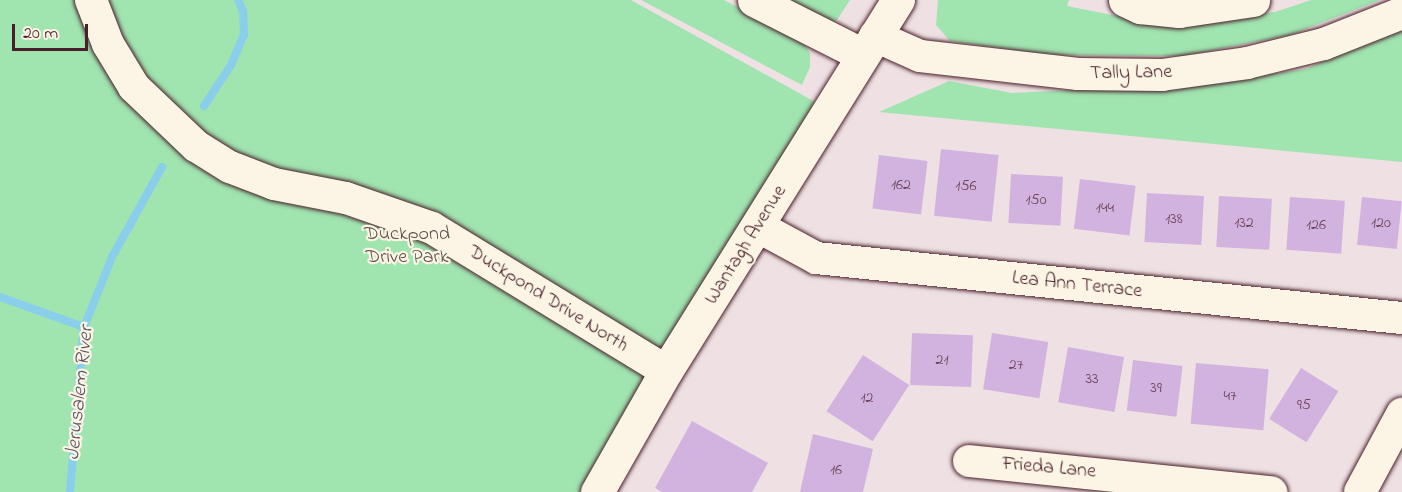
<!DOCTYPE html>
<html>
<head>
<meta charset="utf-8">
<style>
	body { margin:0 }
	#map { position:relative; width:1402px; height:492px; overflow:hidden; background:#efe1e3; font-family:"Indie Flower",sans-serif }
	div>[style] { position:absolute }
	[style*='--x'] { left:calc(var(--x)*1px); top:calc(var(--y)*1px); width:calc(var(--w)*1px); rotate:calc(var(--a)*1deg) }
	.green>* { inset:0; background:#a0e4b0 }
	.stream>* { height:8px; margin:-4px; padding:0 4px; transform-origin:4px; border-radius:4px; background:#89ceeb }
	.building>* { inset:0; background:#d2b3df; transform-origin:0 0 }
	.roads { filter:drop-shadow(0 0 2px #4a1f2b) drop-shadow(0 0 2px #4a1f2b) }
	.minor>* { height:32px; margin:-16px; padding:0 16px; transform-origin:16px; border-radius:16px; background:#fcf5e5 }
	.major>* { height:33px; margin:-16.5px; padding:0 16.5px; transform-origin:16.5px; border-radius:16.5px; background:#fcf5e5 }
	.highway>* { height:33px; margin:-16.5px; padding:0 16.5px; transform-origin:16.5px; border-radius:16.5px; background:#fcf5e5 }
	span { translate:-50% -50%; white-space:nowrap; text-align:center; line-height:1.15; -webkit-text-stroke:4.5px #fcf5e5; paint-order:stroke }
	.number-label { font-size:16px; color:#6c4458 }
	.number-label span { -webkit-text-stroke-width:0 }
	.street-label { font-size:20px; color:#4a1f2b }
	.park-label { font-size:20px; color:#60504c }
	.water-label { font-size:21px; color:#5d5465; font-style:italic }
	.scale { position:absolute; left:12px; top:24px; width:76px; height:27px; box-sizing:border-box; border:3px solid #4a1f2b; border-top:0; padding-left:8px; font-size:18px; line-height:21px; white-space:nowrap; color:#4a1f2b; -webkit-text-stroke:4px #fcf5e5; paint-order:stroke }
</style>
</head>
<body>
<div id="map">
	<div class="green">
		<i style="clip-path:polygon(0 0,631px 0,815px 102px,581px 492px,0 492px)"></i>
		<i style="clip-path:polygon(641px 0,724px 0,801px 40px,810px 53px,810px 67px,802px 85px)"></i>
		<i style="clip-path:polygon(789px 0,850px 0,837px 20px,829px 23px)"></i>
		<i style="clip-path:polygon(938px 0,1069px 0,1067px 6px,1162px 25px,1275px 12px,1311px 0,1380px 0,1290px 35px,1183px 56px,1046px 55px,950px 41px,936px 25px)"></i>
		<i style="clip-path:polygon(1402px 27px,1402px 162px,879px 112px,949px 81px,1012px 93px,1202px 84px,1306px 69px)"></i>
	</div>
	<div class="stream">
		<i style="--x:204;--y:106;--w:49;--a:-56.6"></i>
		<i style="--x:231;--y:65;--w:33;--a:-67"></i>
		<i style="--x:244;--y:35;--w:24;--a:-92"></i>
		<i style="--x:243;--y:11;--w:12;--a:-114"></i>
		<i style="--x:0;--y:297;--w:89;--a:19.7"></i>
		<i style="--x:70;--y:492;--w:166;--a:-85.2"></i>
		<i style="--x:84;--y:327;--w:75;--a:-68.2"></i>
		<i style="--x:112;--y:257;--w:103;--a:-60.9"></i>
	</div>
	<div class="building">
		<i style="left:941px;top:149px;width:58px;height:67px;rotate:6deg"></i>
		<i style="left:879px;top:155px;width:49px;height:54px;rotate:7deg"></i>
		<i style="left:1011px;top:174px;width:52px;height:49px;rotate:3deg"></i>
		<i style="left:1080px;top:179px;width:56px;height:50px;rotate:7deg"></i>
		<i style="left:1147px;top:193px;width:57px;height:49px;rotate:3deg"></i>
		<i style="left:1219px;top:196px;width:53px;height:51px;rotate:3deg"></i>
		<i style="left:1290px;top:197px;width:55px;height:53px;rotate:4deg"></i>
		<i style="left:1362px;top:197px;width:40px;height:48px;rotate:6deg"></i>
		<i style="left:912px;top:333px;width:61px;height:52px;rotate:2deg"></i>
		<i style="left:992px;top:333px;width:57px;height:57px;rotate:9deg"></i>
		<i style="left:1068px;top:347px;width:57px;height:56px;rotate:10deg"></i>
		<i style="left:863px;top:355px;width:55px;height:67px;rotate:33deg"></i>
		<i style="left:1133px;top:360px;width:50px;height:51px;rotate:7deg"></i>
		<i style="left:1196px;top:363px;width:73px;height:61px;rotate:5deg"></i>
		<i style="left:1301px;top:368px;width:44px;height:60px;rotate:32deg"></i>
		<i style="clip-path:polygon(692px 421px,768px 463px,752px 492px,662px 492px,655px 488px)"></i>
		<i style="clip-path:polygon(813px 434px,873px 449px,863px 492px,800px 492px)"></i>
	</div>
	<div class="roads">
		<div class="minor">
			<i style="--x:91;--y:0;--w:47;--a:68.9"></i>
			<i style="--x:108;--y:44;--w:50;--a:58.8"></i>
			<i style="--x:134;--y:87;--w:86;--a:43.6"></i>
			<i style="--x:196;--y:146;--w:40;--a:32"></i>
			<i style="--x:230;--y:167;--w:47;--a:21.1"></i>
			<i style="--x:274;--y:184;--w:73;--a:11"></i>
			<i style="--x:346;--y:198;--w:91;--a:19.2"></i>
			<i style="--x:432;--y:228;--w:274;--a:31.4"></i>
			<i style="--x:875;--y:36;--w:49;--a:24"></i>
			<i style="--x:920;--y:56;--w:159;--a:6.5"></i>
			<i style="--x:1078;--y:74;--w:84;--a:0.7"></i>
			<i style="--x:1162;--y:75;--w:86;--a:-8"></i>
			<i style="--x:1247;--y:63;--w:79;--a:-13.9"></i>
			<i style="--x:1324;--y:44;--w:84;--a:-21.7"></i>
			<i style="--x:759;--y:227;--w:65;--a:28.5"></i>
			<i style="--x:816;--y:258;--w:589;--a:5.85"></i>
			<i style="--x:969;--y:461;--w:304;--a:5.9"></i>
			<i style="--x:1360;--y:492;--w:89;--a:-61.7"></i>
		</div>
		<div class="major">
			<i style="--x:597;--y:492;--w:139;--a:-60.3"></i>
			<i style="--x:666;--y:371;--w:438;--a:-58"></i>
		</div>
		<div class="highway">
			<i style="--x:754;--y:0;--w:122;--a:26.8"></i>
			<i style="--x:1125;--y:0;--w:17;--a:25"></i>
			<i style="--x:1140;--y:7;--w:39;--a:6"></i>
			<i style="--x:1179;--y:11;--w:75;--a:-8.5"></i>
		</div>
	</div>
	<div class="number-label">
		<span style="left:901px;top:185px">162</span>
		<span style="left:966px;top:186px">156</span>
		<span style="left:1036px;top:200px">150</span>
		<span style="left:1105px;top:208px">144</span>
		<span style="left:1174px;top:219px">138</span>
		<span style="left:1244px;top:223px">132</span>
		<span style="left:1381px;top:223px">120</span>
		<span style="left:1316px;top:225px">126</span>
		<span style="left:942px;top:360px">21</span>
		<span style="left:1016px;top:365px">27</span>
		<span style="left:1092px;top:379px">33</span>
		<span style="left:1156px;top:388px">39</span>
		<span style="left:1230px;top:396px">47</span>
		<span style="left:867px;top:398px">12</span>
		<span style="left:1304px;top:405px">95</span>
		<span style="left:836px;top:470px">16</span>
	</div>
	<div class="street-label">
		<span style="left:1131px;top:73px;rotate:-1deg">Tally Lane</span>
		<span style="left:746px;top:245px;rotate:-58deg">Wantagh Avenue</span>
		<span style="left:1077px;top:285px;rotate:6deg">Lea Ann Terrace</span>
		<span style="left:548px;top:299px;rotate:32deg">Duckpond Drive North</span>
		<span style="left:1049px;top:468px;rotate:5deg">Frieda Lane</span>
	</div>
	<div class="park-label">
		<span style="left:407px;top:246px">Duckpond<br>Drive Park</span>
	</div>
	<div class="water-label">
		<span style="left:80px;top:393px;rotate:-84deg">Jerusalem River</span>
	</div>
	<div class="scale">20 m</div>
</div>
</body>
</html>
